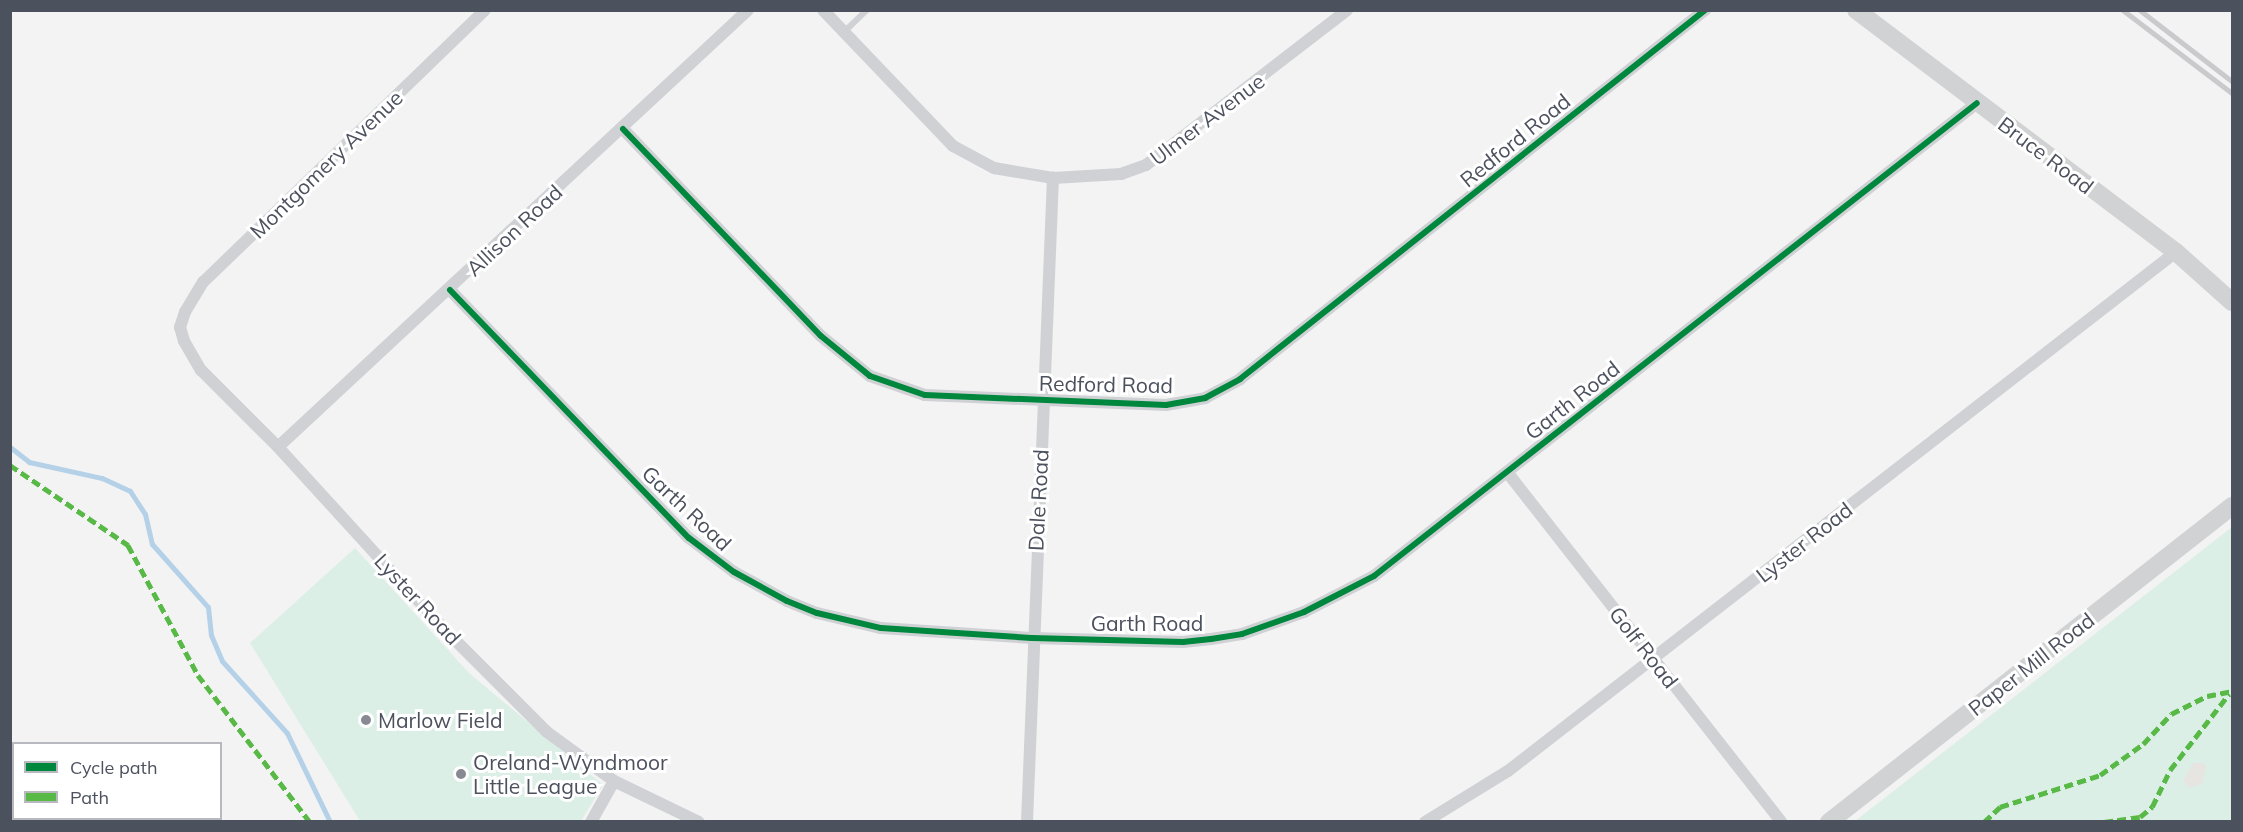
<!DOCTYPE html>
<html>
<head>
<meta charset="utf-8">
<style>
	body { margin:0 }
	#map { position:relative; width:2243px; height:832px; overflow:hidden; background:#f4f3f3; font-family:Mulish,sans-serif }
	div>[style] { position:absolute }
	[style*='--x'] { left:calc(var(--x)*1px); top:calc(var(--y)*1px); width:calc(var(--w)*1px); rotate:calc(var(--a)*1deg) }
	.green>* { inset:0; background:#dbefe7 }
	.sand>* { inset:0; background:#e6e5e1 }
	.stream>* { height:5px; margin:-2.5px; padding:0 2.5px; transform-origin:2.5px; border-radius:2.5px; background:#b4d1e8 }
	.lane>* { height:6px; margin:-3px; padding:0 3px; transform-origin:3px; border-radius:3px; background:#cfd1d4 }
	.street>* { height:12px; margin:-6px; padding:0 6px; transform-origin:6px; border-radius:6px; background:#cfd1d4 }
	.secondary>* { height:18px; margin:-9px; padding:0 9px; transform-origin:9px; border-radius:9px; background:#d1d2d4 }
	.rail>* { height:4.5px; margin:-2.25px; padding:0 2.25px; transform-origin:2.25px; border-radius:2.25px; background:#cacacd }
	.quiet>* { height:4.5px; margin-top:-2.25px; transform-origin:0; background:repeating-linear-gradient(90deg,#58b947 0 9px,transparent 0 13.5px) }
	.cycleway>* { height:6px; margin:-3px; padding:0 3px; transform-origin:3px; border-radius:3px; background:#00873e }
	.dots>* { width:16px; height:16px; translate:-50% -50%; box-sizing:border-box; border:3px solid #fff; border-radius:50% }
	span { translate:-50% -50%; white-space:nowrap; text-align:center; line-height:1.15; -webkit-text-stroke:6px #fff; paint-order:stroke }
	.street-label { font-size:21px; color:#4c515e }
	.poi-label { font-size:21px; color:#4c515e }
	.left { translate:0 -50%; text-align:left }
	.frame { position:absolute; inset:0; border:12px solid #4c515e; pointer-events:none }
	.legend { position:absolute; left:12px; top:742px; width:210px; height:78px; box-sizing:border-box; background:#fff; border:2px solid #b7b9bf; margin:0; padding:8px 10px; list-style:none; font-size:18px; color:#4c515e }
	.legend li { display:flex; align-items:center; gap:12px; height:30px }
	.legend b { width:30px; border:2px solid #b7b9bf }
</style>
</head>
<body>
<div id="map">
	<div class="green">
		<i style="clip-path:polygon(2232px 527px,2232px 821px,1855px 821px)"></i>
		<i style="clip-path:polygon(355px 548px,469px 673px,603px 785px,581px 821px,360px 821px,250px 643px)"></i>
	</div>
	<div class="sand">
		<i style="clip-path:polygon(2193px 763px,2204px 763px,2206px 767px,2202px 784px,2189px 788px,2183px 780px)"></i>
	</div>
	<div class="stream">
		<i style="--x:10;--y:447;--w:24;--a:38"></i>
		<i style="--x:29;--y:462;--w:75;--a:12.4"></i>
		<i style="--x:102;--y:478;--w:31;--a:25"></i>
		<i style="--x:130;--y:491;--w:27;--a:57"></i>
		<i style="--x:145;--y:514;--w:31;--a:77"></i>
		<i style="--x:152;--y:544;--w:84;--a:48.4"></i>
		<i style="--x:208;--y:607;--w:28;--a:84"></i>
		<i style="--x:211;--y:635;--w:28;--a:67"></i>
		<i style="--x:222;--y:661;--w:97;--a:47.9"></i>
		<i style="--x:287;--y:733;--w:99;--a:64.2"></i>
	</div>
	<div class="lane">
		<i style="--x:844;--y:32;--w:32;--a:-44"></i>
	</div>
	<div class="street">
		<i style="--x:485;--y:10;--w:392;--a:136"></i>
		<i style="--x:203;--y:282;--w:35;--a:121"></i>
		<i style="--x:185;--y:312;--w:16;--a:108"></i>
		<i style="--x:180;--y:327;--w:15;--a:74"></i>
		<i style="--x:184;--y:341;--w:34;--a:60"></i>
		<i style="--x:201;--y:370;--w:109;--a:45"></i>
		<i style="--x:278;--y:447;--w:245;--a:47.6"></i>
		<i style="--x:443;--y:628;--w:147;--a:45"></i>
		<i style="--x:547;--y:732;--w:83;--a:36.2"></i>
		<i style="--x:614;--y:781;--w:94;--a:25.8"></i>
		<i style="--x:823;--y:10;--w:188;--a:46.3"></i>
		<i style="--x:953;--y:146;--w:47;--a:28.2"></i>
		<i style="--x:994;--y:168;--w:60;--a:9.6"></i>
		<i style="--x:1053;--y:178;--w:68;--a:-3.4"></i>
		<i style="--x:1121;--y:174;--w:27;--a:-20"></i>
		<i style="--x:1146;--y:165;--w:254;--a:-37.6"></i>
		<i style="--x:623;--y:129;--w:286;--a:46.3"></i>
		<i style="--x:821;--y:336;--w:63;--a:39.2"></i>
		<i style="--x:870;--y:376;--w:58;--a:19.1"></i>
		<i style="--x:925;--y:395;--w:241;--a:2.4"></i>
		<i style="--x:1166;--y:405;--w:40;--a:-10"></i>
		<i style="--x:1205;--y:398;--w:40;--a:-28"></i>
		<i style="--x:1240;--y:379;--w:594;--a:-38.43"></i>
		<i style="--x:450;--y:290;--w:344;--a:46.1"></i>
		<i style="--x:689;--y:538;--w:56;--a:37.1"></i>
		<i style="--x:734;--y:572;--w:60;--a:28.7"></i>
		<i style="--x:787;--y:601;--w:32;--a:22"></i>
		<i style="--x:817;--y:613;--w:66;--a:13.2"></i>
		<i style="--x:881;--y:628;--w:151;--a:3.8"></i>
		<i style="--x:1032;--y:638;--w:151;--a:1.5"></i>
		<i style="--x:1183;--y:642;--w:28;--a:-6"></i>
		<i style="--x:1211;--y:639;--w:31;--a:-9"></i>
		<i style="--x:1242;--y:634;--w:66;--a:-19.5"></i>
		<i style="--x:1304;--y:612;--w:79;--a:-27.2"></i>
		<i style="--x:1374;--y:576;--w:766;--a:-38.11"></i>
		<i style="--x:278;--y:447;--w:642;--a:-42.92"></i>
		<i style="--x:1507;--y:472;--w:444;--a:51.9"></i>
		<i style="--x:10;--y:795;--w:5;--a:37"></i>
		<i style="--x:10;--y:818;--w:5;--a:-37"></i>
		<i style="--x:39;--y:818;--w:7;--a:34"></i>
		<i style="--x:591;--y:822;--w:47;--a:-60.7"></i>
		<i style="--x:1027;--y:822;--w:645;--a:-87.69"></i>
		<i style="--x:1425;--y:822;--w:97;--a:-31.6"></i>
		<i style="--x:1508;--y:771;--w:846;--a:-37.85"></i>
	</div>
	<div class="secondary">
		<i style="--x:1856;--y:10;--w:401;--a:37.1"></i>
		<i style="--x:2176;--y:252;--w:75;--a:41.8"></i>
		<i style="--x:1829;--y:822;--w:512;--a:-38.1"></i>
	</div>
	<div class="rail">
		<i style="--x:2123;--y:10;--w:137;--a:37.3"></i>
		<i style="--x:2140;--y:10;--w:116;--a:37.7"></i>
	</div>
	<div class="quiet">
		<i style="--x:10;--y:465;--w:143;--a:34.1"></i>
		<i style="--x:128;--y:545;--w:148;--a:61.7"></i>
		<i style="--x:198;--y:675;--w:185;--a:52.7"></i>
		<i style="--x:1984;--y:822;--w:22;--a:-43"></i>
		<i style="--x:2000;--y:807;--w:105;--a:-17.7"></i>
		<i style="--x:2100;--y:775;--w:53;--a:-35.8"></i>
		<i style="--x:2143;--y:744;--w:41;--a:-47"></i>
		<i style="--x:2171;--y:714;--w:40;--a:-26.6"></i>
		<i style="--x:2207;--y:696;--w:25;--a:-11"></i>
		<i style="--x:2104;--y:822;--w:36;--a:-8"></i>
		<i style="--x:2140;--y:817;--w:16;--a:-40"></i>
		<i style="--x:2152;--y:807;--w:41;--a:-64.1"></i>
		<i style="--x:2170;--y:770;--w:96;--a:-52.2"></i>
	</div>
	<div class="cycleway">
		<i style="--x:623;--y:129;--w:286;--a:46.3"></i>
		<i style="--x:821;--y:336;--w:63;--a:39.2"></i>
		<i style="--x:870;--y:376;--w:58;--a:19.1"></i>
		<i style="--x:925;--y:395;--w:241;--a:2.4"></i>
		<i style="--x:1166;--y:405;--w:40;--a:-10"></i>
		<i style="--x:1205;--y:398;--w:40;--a:-28"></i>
		<i style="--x:1240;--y:379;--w:594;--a:-38.43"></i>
		<i style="--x:450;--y:290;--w:344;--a:46.1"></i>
		<i style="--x:689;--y:538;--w:56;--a:37.1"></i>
		<i style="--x:734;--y:572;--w:60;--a:28.7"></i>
		<i style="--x:787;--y:601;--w:32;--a:22"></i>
		<i style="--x:817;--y:613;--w:66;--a:13.2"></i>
		<i style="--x:881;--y:628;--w:151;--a:3.8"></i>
		<i style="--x:1032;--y:638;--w:151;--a:1.5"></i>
		<i style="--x:1183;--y:642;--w:28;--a:-6"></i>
		<i style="--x:1211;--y:639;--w:31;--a:-9"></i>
		<i style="--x:1242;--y:634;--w:66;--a:-19.5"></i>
		<i style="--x:1304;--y:612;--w:79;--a:-27.2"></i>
		<i style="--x:1374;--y:576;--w:766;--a:-38.11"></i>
	</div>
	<div class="dots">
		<i style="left:366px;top:720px;background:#878a92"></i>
		<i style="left:461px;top:774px;background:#878a92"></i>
	</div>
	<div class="street-label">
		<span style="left:1207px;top:119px;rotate:-37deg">Ulmer Avenue</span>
		<span style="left:1515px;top:140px;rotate:-39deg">Redford Road</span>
		<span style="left:2046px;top:155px;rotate:37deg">Bruce Road</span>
		<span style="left:326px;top:164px;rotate:-44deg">Montgomery Avenue</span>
		<span style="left:514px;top:230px;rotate:-43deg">Allison Road</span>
		<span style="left:1106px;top:384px;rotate:1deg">Redford Road</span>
		<span style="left:1572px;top:400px;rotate:-38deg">Garth Road</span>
		<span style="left:1038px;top:500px;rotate:-87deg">Dale Road</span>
		<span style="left:687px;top:508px;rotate:43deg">Garth Road</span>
		<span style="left:1804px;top:542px;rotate:-38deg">Lyster Road</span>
		<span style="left:418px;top:599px;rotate:47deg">Lyster Road</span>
		<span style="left:1147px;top:623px">Garth Road</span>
		<span style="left:1644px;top:647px;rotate:52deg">Golf Road</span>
		<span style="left:2031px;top:664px;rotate:-38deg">Paper Mill Road</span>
	</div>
	<div class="poi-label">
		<span class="left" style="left:378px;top:720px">Marlow Field</span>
		<span class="left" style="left:473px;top:774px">Oreland-Wyndmoor<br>Little League</span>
	</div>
	<div class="frame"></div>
	<ul class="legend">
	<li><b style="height:8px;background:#00873e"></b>Cycle path</li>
	<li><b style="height:8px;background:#58b947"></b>Path</li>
	</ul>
</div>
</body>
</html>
